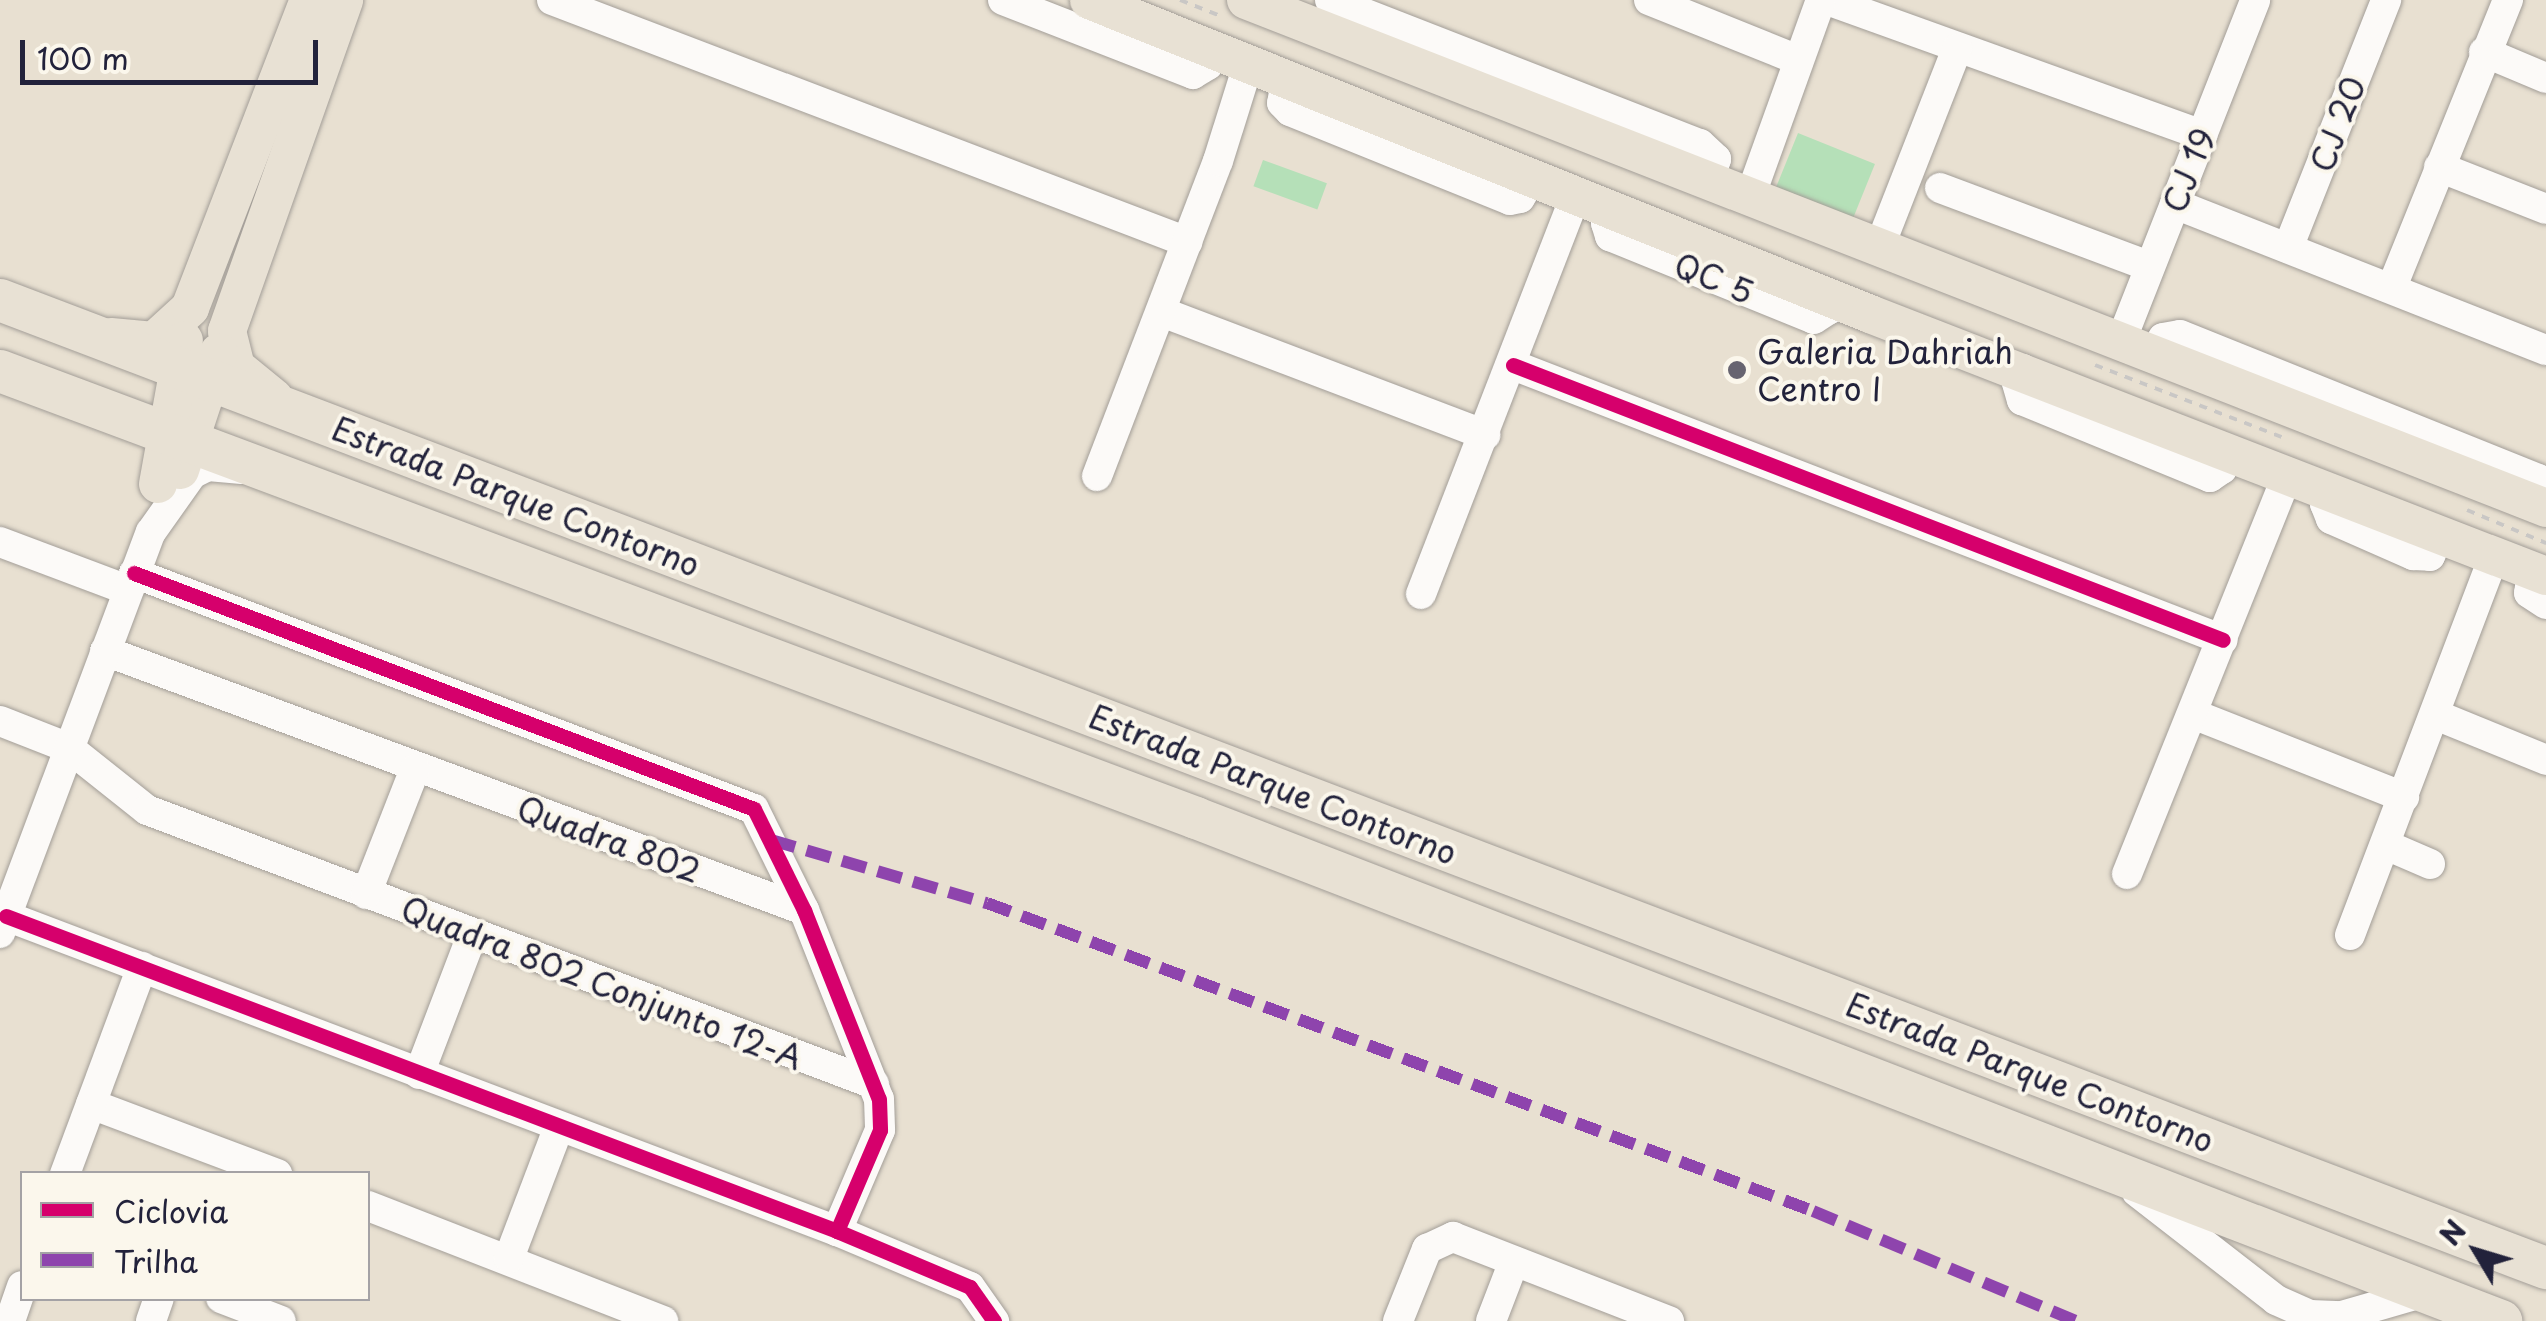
<!DOCTYPE html>
<html>
<head>
<meta charset="utf-8">
<style>
	body { margin:0 }
	#map { position:relative; width:2546px; height:1321px; overflow:hidden; background:#e8e0d1; font-family:"Playpen Sans",sans-serif }
	div>[style] { position:absolute }
	[style*='--x'] { left:calc(var(--x)*1px); top:calc(var(--y)*1px); width:calc(var(--w)*1px); rotate:calc(var(--a)*1deg) }
	.green>* { inset:0; background:#b5e0b8; transform-origin:0 0 }
	.path>* { height:4px; margin-top:-2px; transform-origin:0; background:repeating-linear-gradient(90deg,#c9c7c5 0 8px,transparent 0 16px) }
	.roads { filter:drop-shadow(0 0 2px #a39e98) drop-shadow(0 0 2px #a39e98) }
	.minor>* { height:30px; margin:-15px; padding:0 15px; transform-origin:15px; border-radius:15px; background:#fcfaf8 }
	.major>* { height:38px; margin:-19px; padding:0 19px; transform-origin:19px; border-radius:19px; background:#e8e1d4 }
	.highway>* { height:42px; margin:-21px; padding:0 21px; transform-origin:21px; border-radius:21px; background:#e8e1d4 }
	.quiet>* { height:12px; margin-top:-6px; transform-origin:0; background:repeating-linear-gradient(90deg,#8e44ad 0 25px,transparent 0 37px) }
	.cycleway>* { height:15px; margin:-7.5px; padding:0 7.5px; transform-origin:7.5px; border-radius:7.5px; background:#d6006c }
	.dots>* { width:28px; height:28px; translate:-50% -50%; box-sizing:border-box; border:5px solid #fbf7ec; border-radius:50% }
	span { translate:-50% -50%; white-space:nowrap; text-align:center; line-height:1.15; -webkit-text-stroke:8px #fbf7ec; paint-order:stroke }
	.street-label { font-size:32px; color:#22223b }
	.poi-label { font-size:32px; color:#22223b }
	.left { translate:0 -50%; text-align:left }
	.legend { position:absolute; left:20px; top:1171px; width:350px; height:130px; box-sizing:border-box; background:#fbf7ec; border:2px solid #a4a2a5; margin:0; padding:12px 18px; list-style:none; font-size:30px; color:#22223b }
	.legend li { display:flex; align-items:center; gap:20px; height:50px }
	.legend b { width:50px; border:2px solid #a4a2a5 }
	.north { position:absolute; left:2426px; top:1201px; width:100px; height:100px; -webkit-text-stroke:8px #fbf7ec; paint-order:stroke; rotate:308deg; font-size:28px; font-weight:700; line-height:40px; text-align:center; color:#22223b }
	.north::after { content:''; display:block; margin:auto; width:35px; height:45px; background:#22223b; clip-path:polygon(50% 0,100% 100%,50% 72%,0 100%) }
	.scale { position:absolute; left:20px; top:40px; width:298px; height:45px; box-sizing:border-box; border:5px solid #22223b; border-top:0; padding-left:12px; font-size:30px; line-height:35px; white-space:nowrap; color:#22223b; -webkit-text-stroke:8px #fbf7ec; paint-order:stroke }
</style>
</head>
<body>
<div id="map">
	<div class="green">
		<i style="left:1798px;top:133px;width:83px;height:58px;rotate:22deg"></i>
		<i style="left:1263px;top:160px;width:68px;height:28px;rotate:20deg"></i>
	</div>
	<div class="path">
		<i style="--x:1180;--y:0;--w:46;--a:21.6"></i>
		<i style="--x:2095;--y:365;--w:200;--a:21.1"></i>
		<i style="--x:2467;--y:510;--w:86;--a:22.7"></i>
	</div>
	<div class="roads">
		<div class="minor">
			<i style="--x:552;--y:0;--w:680;--a:20.86"></i>
			<i style="--x:1003;--y:0;--w:204;--a:21.3"></i>
			<i style="--x:1193;--y:74;--w:17;--a:-31"></i>
			<i style="--x:1208;--y:65;--w:16;--a:-83"></i>
			<i style="--x:1330;--y:0;--w:397;--a:21.3"></i>
			<i style="--x:1700;--y:144;--w:22;--a:43"></i>
			<i style="--x:1716;--y:159;--w:23;--a:108"></i>
			<i style="--x:1649;--y:0;--w:161;--a:21.9"></i>
			<i style="--x:1827;--y:0;--w:399;--a:19.8"></i>
			<i style="--x:2484;--y:52;--w:67;--a:22.8"></i>
			<i style="--x:1286;--y:81;--w:22;--a:100"></i>
			<i style="--x:1282;--y:103;--w:11;--a:45"></i>
			<i style="--x:1290;--y:111;--w:237;--a:22"></i>
			<i style="--x:1510;--y:200;--w:10;--a:-11"></i>
			<i style="--x:1520;--y:198;--w:26;--a:-59"></i>
			<i style="--x:2439;--y:167;--w:115;--a:21.4"></i>
			<i style="--x:1940;--y:188;--w:223;--a:20.5"></i>
			<i style="--x:1750;--y:197;--w:209;--a:-70.2"></i>
			<i style="--x:2175;--y:204;--w:399;--a:21.5"></i>
			<i style="--x:1611;--y:208;--w:16;--a:108"></i>
			<i style="--x:1606;--y:223;--w:14;--a:73"></i>
			<i style="--x:1610;--y:236;--w:220;--a:22.1"></i>
			<i style="--x:1814;--y:319;--w:17;--a:-33"></i>
			<i style="--x:1828;--y:310;--w:15;--a:-70"></i>
			<i style="--x:1879;--y:248;--w:214;--a:-68.6"></i>
			<i style="--x:2288;--y:248;--w:267;--a:-68.4"></i>
			<i style="--x:2392;--y:287;--w:310;--a:-68"></i>
			<i style="--x:1162;--y:312;--w:346;--a:20.8"></i>
			<i style="--x:2121;--y:341;--w:366;--a:-68.5"></i>
			<i style="--x:2156;--y:355;--w:18;--a:-68"></i>
			<i style="--x:2163;--y:338;--w:17;--a:-10"></i>
			<i style="--x:2180;--y:335;--w:386;--a:21.9"></i>
			<i style="--x:2538;--y:479;--w:14;--a:56"></i>
			<i style="--x:2546;--y:491;--w:16;--a:101"></i>
			<i style="--x:1513;--y:365;--w:761;--a:21.17"></i>
			<i style="--x:2023;--y:369;--w:15;--a:113"></i>
			<i style="--x:2017;--y:383;--w:18;--a:74"></i>
			<i style="--x:2022;--y:400;--w:203;--a:22.3"></i>
			<i style="--x:2210;--y:477;--w:14;--a:-34"></i>
			<i style="--x:2222;--y:469;--w:18;--a:-71"></i>
			<i style="--x:1097;--y:476;--w:337;--a:-69"></i>
			<i style="--x:1218;--y:161;--w:101;--a:-72.6"></i>
			<i style="--x:2332;--y:493;--w:13;--a:122"></i>
			<i style="--x:2325;--y:504;--w:16;--a:68"></i>
			<i style="--x:2331;--y:519;--w:90;--a:23.7"></i>
			<i style="--x:2413;--y:555;--w:17;--a:3"></i>
			<i style="--x:2430;--y:556;--w:24;--a:-66"></i>
			<i style="--x:0;--y:542;--w:137;--a:20.6"></i>
			<i style="--x:2532;--y:570;--w:23;--a:97"></i>
			<i style="--x:2529;--y:593;--w:20;--a:33"></i>
			<i style="--x:134;--y:573;--w:663;--a:20.84"></i>
			<i style="--x:754;--y:809;--w:113;--a:63.7"></i>
			<i style="--x:804;--y:910;--w:203;--a:68.4"></i>
			<i style="--x:879;--y:1099;--w:31;--a:88"></i>
			<i style="--x:880;--y:1130;--w:110;--a:113.1"></i>
			<i style="--x:1421;--y:594;--w:428;--a:-68.8"></i>
			<i style="--x:105;--y:651;--w:745;--a:20.33"></i>
			<i style="--x:2193;--y:714;--w:227;--a:21.5"></i>
			<i style="--x:2436;--y:715;--w:119;--a:22.2"></i>
			<i style="--x:0;--y:721;--w:74;--a:21.4"></i>
			<i style="--x:69;--y:748;--w:100;--a:38.5"></i>
			<i style="--x:147;--y:810;--w:777;--a:20.65"></i>
			<i style="--x:2386;--y:845;--w:48;--a:23.4"></i>
			<i style="--x:2127;--y:874;--w:430;--a:-68.1"></i>
			<i style="--x:366;--y:894;--w:134;--a:-68.6"></i>
			<i style="--x:6;--y:916;--w:889;--a:20.76"></i>
			<i style="--x:837;--y:1231;--w:144;--a:22.8"></i>
			<i style="--x:970;--y:1287;--w:42;--a:54.8"></i>
			<i style="--x:0;--y:933;--w:428;--a:-69.4"></i>
			<i style="--x:151;--y:532;--w:71;--a:-54.7"></i>
			<i style="--x:192;--y:474;--w:18;--a:-27"></i>
			<i style="--x:208;--y:466;--w:34;--a:5"></i>
			<i style="--x:2350;--y:935;--w:406;--a:-69.2"></i>
			<i style="--x:419;--y:1074;--w:149;--a:-69.1"></i>
			<i style="--x:91;--y:1104;--w:199;--a:20.6"></i>
			<i style="--x:65;--y:1174;--w:221;--a:-69.6"></i>
			<i style="--x:2137;--y:1192;--w:176;--a:37.8"></i>
			<i style="--x:2276;--y:1300;--w:37;--a:24"></i>
			<i style="--x:2310;--y:1315;--w:32;--a:2"></i>
			<i style="--x:2342;--y:1316;--w:86;--a:-16.1"></i>
			<i style="--x:368;--y:1206;--w:317;--a:21.3"></i>
			<i style="--x:509;--y:1258;--w:138;--a:-69.2"></i>
			<i style="--x:221;--y:1298;--w:64;--a:21"></i>
			<i style="--x:10;--y:1321;--w:37;--a:-71"></i>
			<i style="--x:151;--y:1321;--w:24;--a:-71"></i>
			<i style="--x:1398;--y:1321;--w:78;--a:-68.1"></i>
			<i style="--x:1427;--y:1249;--w:29;--a:-25"></i>
			<i style="--x:1453;--y:1237;--w:232;--a:21.3"></i>
			<i style="--x:1491;--y:1321;--w:64;--a:-69"></i>
		</div>
		<div class="major">
			<i style="--x:1089;--y:0;--w:842;--a:21.9"></i>
			<i style="--x:1870;--y:314;--w:725;--a:21.19"></i>
			<i style="--x:1246;--y:0;--w:1396;--a:21.34"></i>
			<i style="--x:111;--y:337;--w:43;--a:5.3"></i>
			<i style="--x:154;--y:341;--w:49;--a:-42.5"></i>
			<i style="--x:190;--y:308;--w:330;--a:-68.9"></i>
			<i style="--x:274;--y:398;--w:49;--a:-140.8"></i>
			<i style="--x:236;--y:367;--w:37;--a:-104"></i>
			<i style="--x:227;--y:331;--w:351;--a:-70.5"></i>
			<i style="--x:180;--y:470;--w:124;--a:-71.7"></i>
			<i style="--x:158;--y:484;--w:146;--a:-79.8"></i>
		</div>
		<div class="highway">
			<i style="--x:0;--y:300;--w:2724;--a:20.82"></i>
			<i style="--x:0;--y:371;--w:1277;--a:20.49"></i>
			<i style="--x:1196;--y:818;--w:1399;--a:21.08"></i>
		</div>
	</div>
	<div class="quiet">
		<i style="--x:771;--y:840;--w:225;--a:16.3"></i>
		<i style="--x:987;--y:903;--w:882;--a:20.45"></i>
		<i style="--x:1813;--y:1211;--w:285;--a:22.7"></i>
	</div>
	<div class="cycleway">
		<i style="--x:1513;--y:365;--w:761;--a:21.17"></i>
		<i style="--x:134;--y:573;--w:663;--a:20.84"></i>
		<i style="--x:754;--y:809;--w:113;--a:63.7"></i>
		<i style="--x:804;--y:910;--w:203;--a:68.4"></i>
		<i style="--x:879;--y:1099;--w:31;--a:88"></i>
		<i style="--x:880;--y:1130;--w:110;--a:113.1"></i>
		<i style="--x:6;--y:916;--w:889;--a:20.76"></i>
		<i style="--x:837;--y:1231;--w:144;--a:22.8"></i>
		<i style="--x:970;--y:1287;--w:42;--a:54.8"></i>
	</div>
	<div class="dots">
		<i style="left:1737px;top:370px;background:#676470"></i>
	</div>
	<div class="street-label">
		<span style="left:2337px;top:124px;rotate:-69deg">CJ 20</span>
		<span style="left:2188px;top:170px;rotate:-68deg">CJ 19</span>
		<span style="left:1714px;top:278px;rotate:22deg">QC 5</span>
		<span style="left:516px;top:496px;rotate:21deg">Estrada Parque Contorno</span>
		<span style="left:1273px;top:784px;rotate:21deg">Estrada Parque Contorno</span>
		<span style="left:609px;top:839px;rotate:20deg">Quadra 802</span>
		<span style="left:602px;top:983px;rotate:21deg">Quadra 802 Conjunto 12-A</span>
		<span style="left:2030px;top:1072px;rotate:21deg">Estrada Parque Contorno</span>
	</div>
	<div class="poi-label">
		<span class="left" style="left:1757px;top:370px">Galeria Dahriah<br>Centro I</span>
	</div>
	<ul class="legend">
	<li><b style="height:12px;background:#d6006c"></b>Ciclovia</li>
	<li><b style="height:12px;background:#8e44ad"></b>Trilha</li>
	</ul>
	<div class="north">N</div>
	<div class="scale">100 m</div>
</div>
</body>
</html>
